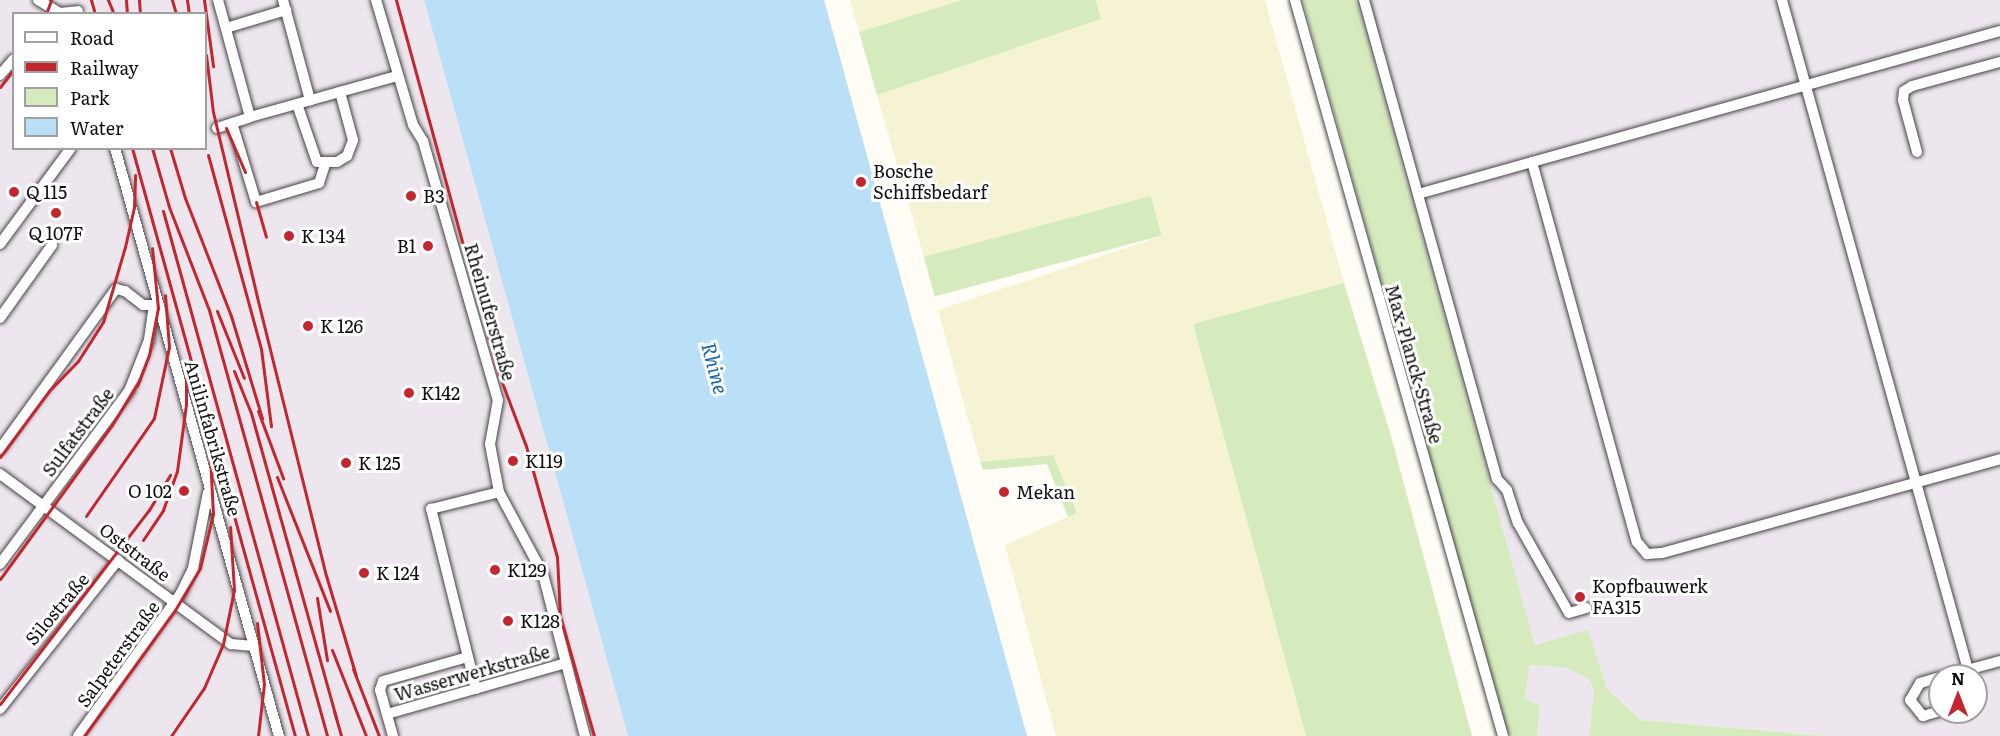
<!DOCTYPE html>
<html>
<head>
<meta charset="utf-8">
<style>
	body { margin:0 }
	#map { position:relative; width:2000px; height:736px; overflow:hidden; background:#fffdf5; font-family:Literata,serif }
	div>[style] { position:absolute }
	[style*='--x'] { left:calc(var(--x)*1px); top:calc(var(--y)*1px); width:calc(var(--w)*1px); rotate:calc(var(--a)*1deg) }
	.industrial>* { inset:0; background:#eee6ef }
	.farmland>* { inset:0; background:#f6f3d4 }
	.green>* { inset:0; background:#d5ebbd; transform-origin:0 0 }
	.water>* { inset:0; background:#b9e0f7 }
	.roads { filter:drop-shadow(0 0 2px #444) drop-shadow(0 0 2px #444) }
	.minor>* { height:10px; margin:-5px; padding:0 5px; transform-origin:5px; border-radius:5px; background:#fff }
	.rail>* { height:3px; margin:-1.5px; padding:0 1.5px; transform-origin:1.5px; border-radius:1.5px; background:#c4262e }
	.dots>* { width:16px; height:16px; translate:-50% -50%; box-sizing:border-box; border:3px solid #fff; border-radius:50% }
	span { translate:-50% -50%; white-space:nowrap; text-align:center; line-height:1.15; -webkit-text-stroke:6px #fff; paint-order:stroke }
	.poi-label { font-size:18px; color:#111 }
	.left { translate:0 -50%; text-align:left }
	.right { translate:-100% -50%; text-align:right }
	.street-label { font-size:18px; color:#111 }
	.water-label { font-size:20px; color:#1768a6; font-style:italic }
	.legend { position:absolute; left:12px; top:12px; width:195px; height:138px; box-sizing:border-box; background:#fff; border:2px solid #a0a0a0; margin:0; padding:8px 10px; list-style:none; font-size:18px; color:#111 }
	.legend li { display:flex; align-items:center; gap:12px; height:30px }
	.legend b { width:30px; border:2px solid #a0a0a0 }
	.north { position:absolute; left:1928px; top:664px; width:60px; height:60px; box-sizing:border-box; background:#fff; border:2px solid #a0a0a0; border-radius:50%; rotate:0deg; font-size:16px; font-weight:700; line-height:24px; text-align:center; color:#111 }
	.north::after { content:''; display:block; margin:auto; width:21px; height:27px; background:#c4262e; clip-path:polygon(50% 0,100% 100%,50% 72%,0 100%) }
</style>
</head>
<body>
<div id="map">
	<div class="industrial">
		<i style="clip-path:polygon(evenodd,0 0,424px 0,628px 736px,0 736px,0 0,14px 14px,206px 14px,206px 148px,14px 148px,14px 14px)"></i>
		<i style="clip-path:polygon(evenodd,1356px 0,2000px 0,2000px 736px,1825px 736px,1640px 720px,1607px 688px,1588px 631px,1535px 645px,1356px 0,1940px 676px,1976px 676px,1976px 712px,1940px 712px,1940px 676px)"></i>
		<i style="clip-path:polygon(1528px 665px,1567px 668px,1589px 679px,1594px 691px,1589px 736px,1537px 736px,1540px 705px,1525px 699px)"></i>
	</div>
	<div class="farmland">
		<i style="clip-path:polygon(850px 0,962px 0,859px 32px)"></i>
		<i style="clip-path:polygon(1096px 0,1265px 0,1344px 283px,1193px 324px,1306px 736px,1056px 736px,1005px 545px,1077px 513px,1053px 455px,980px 462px,938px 310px,1162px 236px,1151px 196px,927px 268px,877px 95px,1101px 19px)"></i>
	</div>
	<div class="green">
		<i style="clip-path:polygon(962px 0,1096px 0,1101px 19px,877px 95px,859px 32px)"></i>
		<i style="clip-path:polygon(1303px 0,1356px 0,1535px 645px,1588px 630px,1607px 688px,1640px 720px,1825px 736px,1589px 736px,1594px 691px,1589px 679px,1567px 668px,1529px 665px,1525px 699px,1540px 705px,1537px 736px,1511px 736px,1501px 717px)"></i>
		<i style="left:1151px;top:196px;width:41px;height:235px;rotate:75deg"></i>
		<i style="clip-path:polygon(1344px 283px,1391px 436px,1472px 736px,1306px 736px,1193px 324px)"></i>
		<i style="clip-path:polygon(1053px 455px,1077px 513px,1068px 517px,1047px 464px,983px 470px,980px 462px)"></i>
	</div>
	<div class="water">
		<i style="clip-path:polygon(424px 0,824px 0,1027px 736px,628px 736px)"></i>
	</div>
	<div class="roads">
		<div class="minor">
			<i style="--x:38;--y:0;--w:26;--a:31"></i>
			<i style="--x:60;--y:13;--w:18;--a:-6"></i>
			<i style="--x:218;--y:0;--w:121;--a:74.7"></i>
			<i style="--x:250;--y:117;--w:153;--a:-15.6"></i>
			<i style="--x:283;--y:0;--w:104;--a:74.9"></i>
			<i style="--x:376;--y:0;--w:130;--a:73.5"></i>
			<i style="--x:413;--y:125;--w:19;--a:58"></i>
			<i style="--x:423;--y:141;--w:270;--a:73.9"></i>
			<i style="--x:498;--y:400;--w:45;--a:100.3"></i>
			<i style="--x:490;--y:444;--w:49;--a:79.4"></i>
			<i style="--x:499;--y:492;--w:93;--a:61.8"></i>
			<i style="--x:543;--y:574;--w:167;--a:75.5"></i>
			<i style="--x:1295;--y:0;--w:765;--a:74.22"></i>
			<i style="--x:1364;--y:0;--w:497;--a:74.5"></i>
			<i style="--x:1497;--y:479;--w:15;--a:48"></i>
			<i style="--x:1507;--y:490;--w:35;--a:72"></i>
			<i style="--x:1518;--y:523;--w:103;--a:60.5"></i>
			<i style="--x:1569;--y:613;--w:18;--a:-16"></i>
			<i style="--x:1782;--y:0;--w:695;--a:74.48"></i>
			<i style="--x:226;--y:28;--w:63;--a:-16.7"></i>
			<i style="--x:0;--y:75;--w:21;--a:-49"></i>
			<i style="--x:297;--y:104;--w:61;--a:71"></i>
			<i style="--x:317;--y:162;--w:20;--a:0"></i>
			<i style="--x:337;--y:162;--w:12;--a:-31"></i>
			<i style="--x:347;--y:156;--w:17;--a:-69"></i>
			<i style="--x:353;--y:140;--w:50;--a:-105.2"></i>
			<i style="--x:232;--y:123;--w:83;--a:73.1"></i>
			<i style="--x:256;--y:202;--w:66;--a:-16.8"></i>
			<i style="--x:319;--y:183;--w:20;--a:-72"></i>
			<i style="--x:217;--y:128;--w:35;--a:-18"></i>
			<i style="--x:115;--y:148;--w:610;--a:74.42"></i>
			<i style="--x:1917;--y:152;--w:54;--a:-105.1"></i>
			<i style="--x:1903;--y:100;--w:9;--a:-84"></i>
			<i style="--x:1904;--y:91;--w:9;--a:-32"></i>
			<i style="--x:1912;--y:86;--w:91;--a:-15.3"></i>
			<i style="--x:1532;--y:162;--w:394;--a:74.6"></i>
			<i style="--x:1637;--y:542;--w:16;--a:50"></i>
			<i style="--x:1647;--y:554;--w:15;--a:-4"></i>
			<i style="--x:1662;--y:553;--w:351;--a:-15.5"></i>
			<i style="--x:1418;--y:194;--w:604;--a:-15.65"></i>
			<i style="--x:0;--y:244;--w:119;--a:-53.5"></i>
			<i style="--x:0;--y:318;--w:90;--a:-54.5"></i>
			<i style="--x:0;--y:449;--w:198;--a:-54.1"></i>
			<i style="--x:116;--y:289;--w:9;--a:13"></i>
			<i style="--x:125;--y:291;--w:23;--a:38"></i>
			<i style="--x:143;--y:305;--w:15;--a:0"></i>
			<i style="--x:0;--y:474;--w:287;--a:36.4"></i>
			<i style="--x:231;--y:644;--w:22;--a:5"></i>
			<i style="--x:0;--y:564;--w:216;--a:-53.3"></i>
			<i style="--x:129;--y:391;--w:55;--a:-68.6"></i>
			<i style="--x:149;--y:340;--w:34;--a:-82"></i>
			<i style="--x:1945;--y:676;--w:57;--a:-15.3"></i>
			<i style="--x:1940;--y:677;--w:21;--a:163"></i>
			<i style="--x:1920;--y:683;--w:20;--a:120"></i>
			<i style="--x:1910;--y:700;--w:21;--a:51"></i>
			<i style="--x:1923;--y:716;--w:18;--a:-16"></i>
			<i style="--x:476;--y:689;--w:186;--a:-104"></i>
			<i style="--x:431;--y:509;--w:70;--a:-14"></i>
			<i style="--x:0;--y:709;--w:190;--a:-51.6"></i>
			<i style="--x:387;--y:714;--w:186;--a:-15.9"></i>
			<i style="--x:78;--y:736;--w:176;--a:-54.2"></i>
			<i style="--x:181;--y:593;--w:28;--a:-64"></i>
			<i style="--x:193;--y:568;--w:77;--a:-78.8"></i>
			<i style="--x:393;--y:736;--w:48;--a:-105.8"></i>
			<i style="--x:380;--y:690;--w:9;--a:-72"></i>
			<i style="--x:383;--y:681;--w:88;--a:-15.8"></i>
		</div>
	</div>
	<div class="rail">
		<i style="--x:91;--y:0;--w:15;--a:74"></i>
		<i style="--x:108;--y:0;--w:15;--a:67"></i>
		<i style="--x:126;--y:0;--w:14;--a:86"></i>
		<i style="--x:139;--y:0;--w:14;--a:86"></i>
		<i style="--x:172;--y:0;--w:15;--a:74"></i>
		<i style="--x:187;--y:0;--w:14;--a:82"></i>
		<i style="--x:204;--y:0;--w:67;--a:82.2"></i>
		<i style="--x:396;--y:0;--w:386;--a:74.7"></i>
		<i style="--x:498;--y:372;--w:79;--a:69.3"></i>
		<i style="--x:526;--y:446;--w:115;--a:74.4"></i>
		<i style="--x:557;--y:557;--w:59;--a:87.1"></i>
		<i style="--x:560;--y:616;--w:125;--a:74.2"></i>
		<i style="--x:46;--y:14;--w:15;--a:-70"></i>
		<i style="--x:206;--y:55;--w:57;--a:83"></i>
		<i style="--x:213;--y:112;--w:190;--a:76.6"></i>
		<i style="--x:257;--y:297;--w:283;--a:76.1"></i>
		<i style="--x:325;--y:572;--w:109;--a:73.4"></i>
		<i style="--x:0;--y:87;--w:23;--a:-52"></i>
		<i style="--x:226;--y:128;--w:48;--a:66.6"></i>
		<i style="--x:132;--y:148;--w:610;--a:74.51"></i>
		<i style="--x:152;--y:148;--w:61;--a:73.9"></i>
		<i style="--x:169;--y:207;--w:110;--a:68.8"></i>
		<i style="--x:209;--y:310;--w:442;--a:74.5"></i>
		<i style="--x:170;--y:148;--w:52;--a:73.3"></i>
		<i style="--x:185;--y:198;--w:127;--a:68.7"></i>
		<i style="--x:231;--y:316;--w:107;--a:73.1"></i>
		<i style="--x:208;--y:155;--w:201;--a:74.7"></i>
		<i style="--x:261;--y:349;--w:78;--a:82.6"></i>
		<i style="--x:256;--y:202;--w:36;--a:74"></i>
		<i style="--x:163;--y:211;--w:545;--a:74.56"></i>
		<i style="--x:217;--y:311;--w:72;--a:68.1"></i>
		<i style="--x:234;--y:371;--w:45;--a:68"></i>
		<i style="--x:251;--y:413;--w:317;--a:74.4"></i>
		<i style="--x:137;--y:386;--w:33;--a:-69"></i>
		<i style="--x:149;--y:355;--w:48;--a:-79.2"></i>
		<i style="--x:158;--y:308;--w:60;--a:-95.7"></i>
		<i style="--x:258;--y:411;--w:72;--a:69.5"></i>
		<i style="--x:0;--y:457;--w:82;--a:-53.4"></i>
		<i style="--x:49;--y:391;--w:42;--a:-46"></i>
		<i style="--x:78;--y:361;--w:46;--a:-57.3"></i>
		<i style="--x:103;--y:322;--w:78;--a:-73.7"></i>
		<i style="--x:125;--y:247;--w:41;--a:-77.3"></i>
		<i style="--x:134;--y:207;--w:32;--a:-88"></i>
		<i style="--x:277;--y:477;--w:144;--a:68.4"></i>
		<i style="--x:86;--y:516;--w:119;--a:-55.2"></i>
		<i style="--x:154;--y:418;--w:73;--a:-78.1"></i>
		<i style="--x:169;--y:347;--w:52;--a:-94.4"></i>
		<i style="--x:143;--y:540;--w:36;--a:-56"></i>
		<i style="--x:163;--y:510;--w:41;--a:-70.3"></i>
		<i style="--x:177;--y:471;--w:68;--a:-82.3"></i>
		<i style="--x:186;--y:404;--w:42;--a:-90"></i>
		<i style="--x:0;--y:579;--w:190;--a:-54"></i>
		<i style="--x:112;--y:425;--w:54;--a:-58.7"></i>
		<i style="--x:317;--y:598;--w:63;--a:80.8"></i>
		<i style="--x:257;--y:623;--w:61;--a:83.5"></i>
		<i style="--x:264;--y:684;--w:52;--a:96.6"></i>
		<i style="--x:332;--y:650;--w:92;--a:68.4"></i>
		<i style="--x:353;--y:669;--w:72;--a:68.8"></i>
		<i style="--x:0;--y:704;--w:245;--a:-52.5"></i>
		<i style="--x:149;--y:510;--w:41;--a:-59"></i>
		<i style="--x:334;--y:711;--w:26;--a:74"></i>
		<i style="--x:84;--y:736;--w:155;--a:-54.2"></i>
		<i style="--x:175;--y:610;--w:49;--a:-59.2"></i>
		<i style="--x:200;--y:568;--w:56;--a:-76.5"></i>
		<i style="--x:213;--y:514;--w:58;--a:-93"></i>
		<i style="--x:171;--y:736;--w:58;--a:-55.5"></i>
		<i style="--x:204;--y:688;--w:48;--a:-66.6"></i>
		<i style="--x:223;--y:644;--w:55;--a:-78.5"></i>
		<i style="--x:234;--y:590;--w:63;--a:-93.6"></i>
	</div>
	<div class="dots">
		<i style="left:861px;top:182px;background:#c4262e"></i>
		<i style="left:14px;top:192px;background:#c4262e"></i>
		<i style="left:411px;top:196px;background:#c4262e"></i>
		<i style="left:56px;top:213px;background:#c4262e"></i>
		<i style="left:289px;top:236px;background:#c4262e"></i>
		<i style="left:428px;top:246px;background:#c4262e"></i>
		<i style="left:308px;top:326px;background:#c4262e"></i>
		<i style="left:409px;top:393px;background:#c4262e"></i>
		<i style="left:513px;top:461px;background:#c4262e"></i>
		<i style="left:346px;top:463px;background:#c4262e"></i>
		<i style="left:184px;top:491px;background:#c4262e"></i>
		<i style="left:1004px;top:492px;background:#c4262e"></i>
		<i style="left:495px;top:570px;background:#c4262e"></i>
		<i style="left:364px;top:573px;background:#c4262e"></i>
		<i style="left:1580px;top:597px;background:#c4262e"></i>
		<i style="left:508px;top:621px;background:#c4262e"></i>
	</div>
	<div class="poi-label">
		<span class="left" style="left:873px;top:182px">Bosche<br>Schiffsbedarf</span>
		<span class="left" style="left:26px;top:192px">Q 115</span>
		<span class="left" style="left:423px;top:196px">B3</span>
		<span style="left:56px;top:233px">Q 107F</span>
		<span class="left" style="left:301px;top:236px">K 134</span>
		<span class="right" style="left:416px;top:246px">B1</span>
		<span class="left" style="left:320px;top:326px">K 126</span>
		<span class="left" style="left:421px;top:393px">K142</span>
		<span class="left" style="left:525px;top:461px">K119</span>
		<span class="left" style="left:358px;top:463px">K 125</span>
		<span class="right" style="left:172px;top:491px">O 102</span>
		<span class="left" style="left:1016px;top:492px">Mekan</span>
		<span class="left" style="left:507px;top:570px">K129</span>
		<span class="left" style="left:376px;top:573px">K 124</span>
		<span class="left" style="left:1592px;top:597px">Kopfbauwerk<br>FA315</span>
		<span class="left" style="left:520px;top:621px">K128</span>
	</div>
	<div class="street-label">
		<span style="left:490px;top:312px;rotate:74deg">Rheinuferstraße</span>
		<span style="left:1414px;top:364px;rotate:74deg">Max-Planck-Straße</span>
		<span style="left:78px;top:432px;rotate:-53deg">Sulfatstraße</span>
		<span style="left:213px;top:438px;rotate:74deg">Anilinfabrikstraße</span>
		<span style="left:135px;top:552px;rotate:37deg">Oststraße</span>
		<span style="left:57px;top:609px;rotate:-50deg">Silostraße</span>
		<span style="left:118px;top:654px;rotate:-54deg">Salpeterstraße</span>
		<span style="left:472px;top:673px;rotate:-16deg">Wasserwerkstraße</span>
	</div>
	<div class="water-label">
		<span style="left:716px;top:368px;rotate:75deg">Rhine</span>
	</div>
	<ul class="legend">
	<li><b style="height:8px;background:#fff"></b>Road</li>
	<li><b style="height:8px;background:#c4262e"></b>Railway</li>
	<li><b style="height:16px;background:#d5ebbd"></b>Park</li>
	<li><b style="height:16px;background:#b9e0f7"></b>Water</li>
	</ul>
	<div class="north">N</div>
</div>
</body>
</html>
